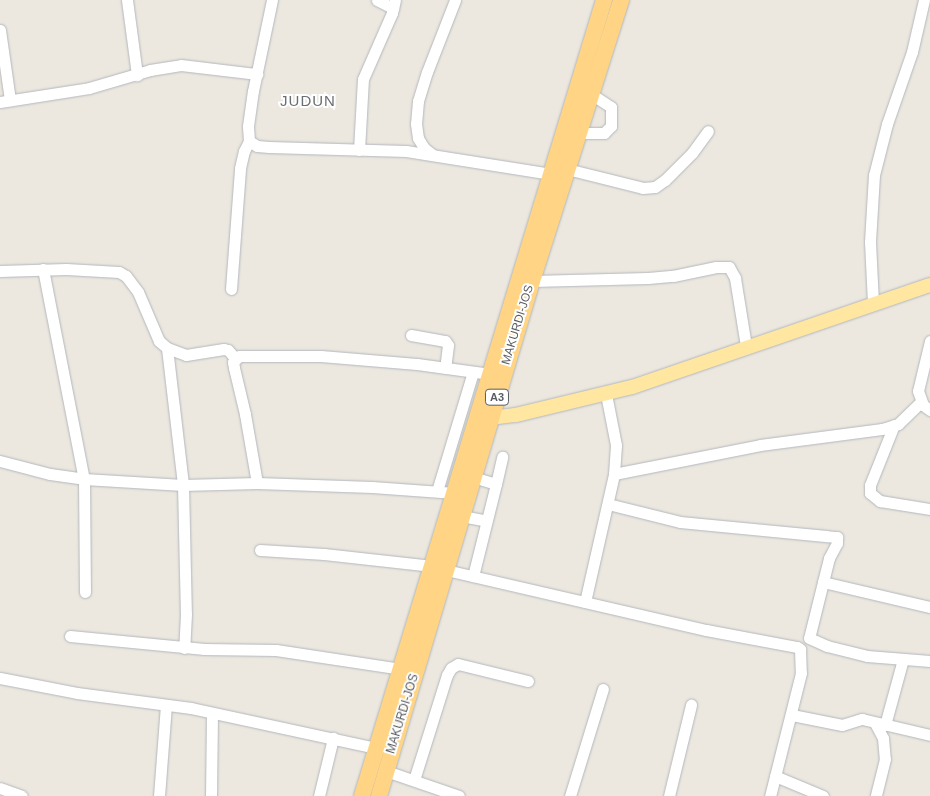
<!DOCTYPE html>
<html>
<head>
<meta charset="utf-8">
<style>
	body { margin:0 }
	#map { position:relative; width:930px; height:796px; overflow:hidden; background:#ece8e0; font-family:Helvetica,sans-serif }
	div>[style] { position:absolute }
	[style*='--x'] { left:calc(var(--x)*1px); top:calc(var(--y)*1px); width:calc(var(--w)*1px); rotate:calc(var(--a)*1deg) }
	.roads { filter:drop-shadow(0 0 1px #b3b7bb) drop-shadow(0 0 1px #b3b7bb) }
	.minor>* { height:11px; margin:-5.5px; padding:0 5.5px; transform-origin:5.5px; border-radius:5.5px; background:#fff }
	.major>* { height:14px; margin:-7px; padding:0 7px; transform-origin:7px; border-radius:7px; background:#ffe7a2 }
	.highway>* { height:16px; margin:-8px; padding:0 8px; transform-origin:8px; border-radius:8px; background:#ffd484 }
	span { translate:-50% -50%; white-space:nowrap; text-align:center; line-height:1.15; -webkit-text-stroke:4px #fff; paint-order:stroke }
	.shield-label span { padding:1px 4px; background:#fff; border:1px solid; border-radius:4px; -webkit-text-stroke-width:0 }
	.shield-label { font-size:11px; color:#595d61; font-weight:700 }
	.street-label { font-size:12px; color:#595d61 }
	.quarter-label { font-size:15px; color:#6a6f73; letter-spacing:1px }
</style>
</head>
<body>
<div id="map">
	<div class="roads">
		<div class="minor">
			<i style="--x:127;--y:0;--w:76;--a:82.4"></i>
			<i style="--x:377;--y:0;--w:18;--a:27"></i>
			<i style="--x:0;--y:30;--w:71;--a:81.9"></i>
			<i style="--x:0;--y:102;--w:90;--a:-8.9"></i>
			<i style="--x:89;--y:88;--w:64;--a:-16.4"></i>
			<i style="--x:150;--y:70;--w:31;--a:-9"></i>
			<i style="--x:181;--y:65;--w:77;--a:6.8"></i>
			<i style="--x:579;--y:133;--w:25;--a:0"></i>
			<i style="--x:604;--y:133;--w:10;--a:-45"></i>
			<i style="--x:611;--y:126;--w:19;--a:-90"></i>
			<i style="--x:611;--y:107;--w:24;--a:-147"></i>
			<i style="--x:249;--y:141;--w:9;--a:32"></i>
			<i style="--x:257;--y:146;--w:12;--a:5"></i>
			<i style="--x:269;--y:147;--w:137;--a:1.7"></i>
			<i style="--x:406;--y:151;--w:147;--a:9"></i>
			<i style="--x:359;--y:150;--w:71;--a:-86.8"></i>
			<i style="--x:363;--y:79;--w:72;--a:-66.3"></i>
			<i style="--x:392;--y:13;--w:13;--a:-77"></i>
			<i style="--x:433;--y:155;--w:11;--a:-142"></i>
			<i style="--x:424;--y:148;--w:12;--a:-121"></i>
			<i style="--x:418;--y:138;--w:14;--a:-98"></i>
			<i style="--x:416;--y:124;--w:23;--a:-85"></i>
			<i style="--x:418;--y:101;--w:30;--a:-73"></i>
			<i style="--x:427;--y:72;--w:77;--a:-68.7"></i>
			<i style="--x:567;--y:169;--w:78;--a:14"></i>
			<i style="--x:643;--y:188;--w:12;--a:-5"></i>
			<i style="--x:655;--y:187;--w:12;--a:-35"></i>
			<i style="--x:665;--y:180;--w:38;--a:-45"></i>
			<i style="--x:692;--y:153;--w:27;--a:-54"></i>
			<i style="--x:43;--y:269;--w:214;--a:79"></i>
			<i style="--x:84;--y:479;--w:113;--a:89.5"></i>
			<i style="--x:0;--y:271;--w:66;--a:-1.7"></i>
			<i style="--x:66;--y:269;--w:53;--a:3.2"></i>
			<i style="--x:119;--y:272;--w:8;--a:30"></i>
			<i style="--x:126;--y:276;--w:20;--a:53"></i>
			<i style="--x:138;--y:292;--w:53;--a:66.8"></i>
			<i style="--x:159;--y:341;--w:11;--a:41"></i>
			<i style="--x:167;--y:348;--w:20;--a:20"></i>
			<i style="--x:186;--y:355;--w:38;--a:-9"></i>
			<i style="--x:224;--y:349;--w:4;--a:14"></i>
			<i style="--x:228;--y:350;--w:11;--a:49"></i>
			<i style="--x:532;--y:281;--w:116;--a:-1.5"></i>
			<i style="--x:648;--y:278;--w:25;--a:-5"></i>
			<i style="--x:673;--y:276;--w:44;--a:-11.8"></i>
			<i style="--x:716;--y:267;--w:13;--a:0"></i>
			<i style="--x:729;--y:267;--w:13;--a:61"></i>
			<i style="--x:735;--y:278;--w:69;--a:80.8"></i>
			<i style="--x:231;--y:289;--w:121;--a:-85.7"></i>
			<i style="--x:240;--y:168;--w:17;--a:-77"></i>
			<i style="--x:244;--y:151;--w:11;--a:-63"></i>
			<i style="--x:249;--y:141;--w:15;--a:-94"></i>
			<i style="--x:248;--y:126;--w:35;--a:-82"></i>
			<i style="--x:253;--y:91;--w:93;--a:-78.2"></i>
			<i style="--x:873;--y:303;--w:61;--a:-92.8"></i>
			<i style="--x:870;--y:242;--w:67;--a:-86.6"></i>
			<i style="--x:874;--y:175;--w:53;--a:-75.7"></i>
			<i style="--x:887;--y:124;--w:76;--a:-70.9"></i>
			<i style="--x:912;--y:52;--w:53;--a:-77"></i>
			<i style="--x:411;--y:335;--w:35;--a:10"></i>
			<i style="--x:445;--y:341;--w:5;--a:53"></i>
			<i style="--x:448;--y:345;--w:23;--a:97"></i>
			<i style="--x:930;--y:341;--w:51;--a:103.5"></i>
			<i style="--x:918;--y:391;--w:15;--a:70"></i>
			<i style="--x:923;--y:405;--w:9;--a:36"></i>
			<i style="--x:167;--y:348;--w:138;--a:83.3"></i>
			<i style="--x:183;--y:485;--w:129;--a:88.7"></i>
			<i style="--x:186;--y:614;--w:34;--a:93"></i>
			<i style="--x:894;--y:425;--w:65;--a:111.8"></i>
			<i style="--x:870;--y:485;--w:8;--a:90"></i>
			<i style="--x:870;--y:493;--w:13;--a:39"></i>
			<i style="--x:880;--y:501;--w:51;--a:9.1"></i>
			<i style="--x:0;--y:461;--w:52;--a:14.6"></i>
			<i style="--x:50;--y:474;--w:34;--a:8"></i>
			<i style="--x:84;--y:479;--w:99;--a:3.5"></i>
			<i style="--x:183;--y:485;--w:74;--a:-1.5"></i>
			<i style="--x:257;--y:483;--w:115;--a:2"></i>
			<i style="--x:372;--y:487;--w:83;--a:4.1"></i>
			<i style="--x:614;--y:474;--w:149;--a:-11.2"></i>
			<i style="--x:760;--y:445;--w:123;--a:-7.5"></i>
			<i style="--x:882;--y:429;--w:17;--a:-17"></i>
			<i style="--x:898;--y:424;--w:32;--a:-44"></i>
			<i style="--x:473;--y:477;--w:24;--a:17"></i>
			<i style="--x:496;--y:484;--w:95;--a:104"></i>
			<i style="--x:257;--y:483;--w:70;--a:-99.9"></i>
			<i style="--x:245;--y:414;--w:47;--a:-103.4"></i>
			<i style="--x:234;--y:368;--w:6;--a:-99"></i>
			<i style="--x:233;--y:362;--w:8;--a:-45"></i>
			<i style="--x:239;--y:356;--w:82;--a:0"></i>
			<i style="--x:321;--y:356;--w:96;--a:4.8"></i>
			<i style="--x:417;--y:364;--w:74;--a:7.8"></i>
			<i style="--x:496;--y:484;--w:28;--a:-77"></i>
			<i style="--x:437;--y:491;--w:124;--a:-73.2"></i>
			<i style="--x:608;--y:504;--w:74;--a:14"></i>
			<i style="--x:680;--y:522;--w:158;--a:5.5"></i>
			<i style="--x:837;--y:537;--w:6;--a:90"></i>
			<i style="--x:837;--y:543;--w:17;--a:118"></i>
			<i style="--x:829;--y:558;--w:82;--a:104"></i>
			<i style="--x:809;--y:638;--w:20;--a:24"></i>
			<i style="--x:827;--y:646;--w:41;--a:14"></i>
			<i style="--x:867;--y:656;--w:63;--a:4.5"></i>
			<i style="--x:462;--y:516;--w:25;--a:11"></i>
			<i style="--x:260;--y:550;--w:64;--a:3.6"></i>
			<i style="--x:324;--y:554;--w:109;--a:6.3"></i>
			<i style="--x:446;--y:570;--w:267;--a:13"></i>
			<i style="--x:706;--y:630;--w:93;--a:10.6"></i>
			<i style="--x:797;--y:647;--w:4;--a:34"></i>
			<i style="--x:800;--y:649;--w:24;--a:88"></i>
			<i style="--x:801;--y:673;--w:127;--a:104.1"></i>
			<i style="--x:823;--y:582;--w:110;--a:13.2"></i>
			<i style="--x:585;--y:602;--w:131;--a:-77.2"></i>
			<i style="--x:614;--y:474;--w:29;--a:-86"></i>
			<i style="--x:616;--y:445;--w:52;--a:-101.1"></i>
			<i style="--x:70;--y:636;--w:135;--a:5.5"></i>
			<i style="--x:204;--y:649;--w:72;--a:0.8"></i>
			<i style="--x:276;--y:650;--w:126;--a:8.6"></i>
			<i style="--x:0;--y:678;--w:78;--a:11"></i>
			<i style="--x:77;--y:693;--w:115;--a:7.5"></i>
			<i style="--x:191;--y:708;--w:189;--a:12.2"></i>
			<i style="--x:792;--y:715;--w:51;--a:11.3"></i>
			<i style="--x:842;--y:725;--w:21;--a:-17"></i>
			<i style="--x:862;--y:719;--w:70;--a:13.2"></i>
			<i style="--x:875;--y:723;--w:17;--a:62"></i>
			<i style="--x:883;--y:738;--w:21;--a:85"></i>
			<i style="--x:885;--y:759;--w:38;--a:104"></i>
			<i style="--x:885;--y:725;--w:68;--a:-74.7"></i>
			<i style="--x:386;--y:771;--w:77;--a:18.9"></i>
			<i style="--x:775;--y:776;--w:52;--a:22.6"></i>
			<i style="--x:414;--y:780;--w:110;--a:-72.6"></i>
			<i style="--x:447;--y:675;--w:8;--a:-60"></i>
			<i style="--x:451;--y:668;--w:8;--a:-30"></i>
			<i style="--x:458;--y:664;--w:72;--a:13.7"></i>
			<i style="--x:0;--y:788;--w:23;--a:20"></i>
			<i style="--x:159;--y:796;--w:91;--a:-85.6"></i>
			<i style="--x:211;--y:796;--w:83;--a:-89.3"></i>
			<i style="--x:319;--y:796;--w:60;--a:-76.4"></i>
			<i style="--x:570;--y:796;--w:112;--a:-72.9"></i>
			<i style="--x:669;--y:796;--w:94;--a:-76.4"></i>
		</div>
		<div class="major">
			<i style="--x:482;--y:419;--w:34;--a:-7"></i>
			<i style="--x:516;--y:415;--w:119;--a:-13.6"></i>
			<i style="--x:632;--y:387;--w:315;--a:-18.9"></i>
		</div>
		<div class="highway">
			<i style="--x:362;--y:796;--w:832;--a:-73.09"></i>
			<i style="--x:379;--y:796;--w:537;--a:-73.45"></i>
			<i style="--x:532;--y:281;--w:295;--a:-72.4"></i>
		</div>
	</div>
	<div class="shield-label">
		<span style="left:497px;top:397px">A3</span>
	</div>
	<div class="street-label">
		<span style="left:518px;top:325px;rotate:-73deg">MAKURDI-JOS</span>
		<span style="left:403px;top:714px;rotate:-73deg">MAKURDI-JOS</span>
	</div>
	<div class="quarter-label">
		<span style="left:308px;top:101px">JUDUN</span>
	</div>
</div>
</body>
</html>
